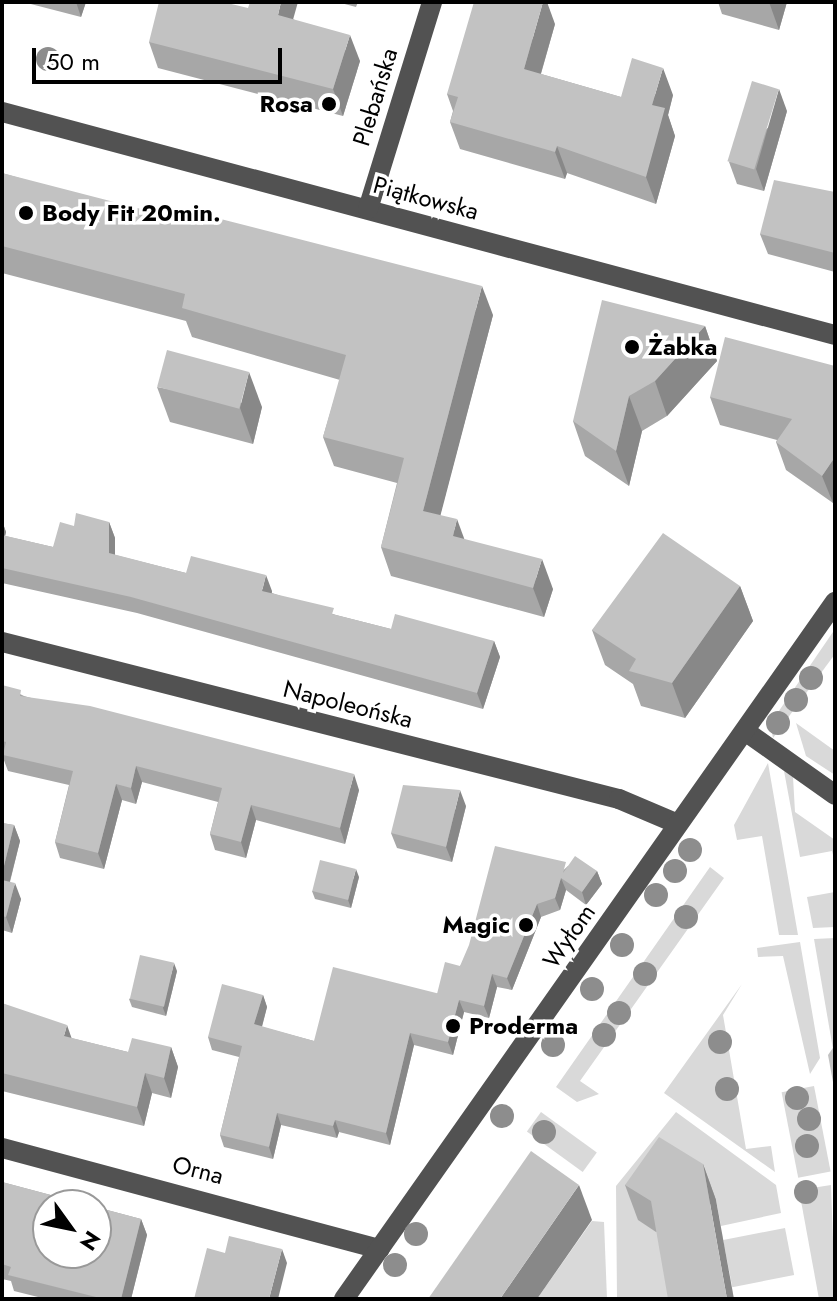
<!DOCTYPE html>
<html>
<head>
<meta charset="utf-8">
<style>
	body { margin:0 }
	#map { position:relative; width:837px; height:1301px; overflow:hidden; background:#fff; font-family:Jost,sans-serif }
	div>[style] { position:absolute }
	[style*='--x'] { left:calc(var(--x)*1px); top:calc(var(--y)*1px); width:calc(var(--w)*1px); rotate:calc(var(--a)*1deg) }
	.green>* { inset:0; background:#d9d9d9; transform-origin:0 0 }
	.minor>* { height:20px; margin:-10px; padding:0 10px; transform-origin:10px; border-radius:10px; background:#525252 }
	.trees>* { width:24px; height:24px; margin:-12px; border-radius:50%; background:#8d8d8d }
	.wall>* { inset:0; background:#a7a7a7 }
	.shaded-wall>* { inset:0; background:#888 }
	.building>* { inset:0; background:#c2c2c2; transform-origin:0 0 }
	.dots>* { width:22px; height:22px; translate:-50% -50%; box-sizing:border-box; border:4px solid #fff; border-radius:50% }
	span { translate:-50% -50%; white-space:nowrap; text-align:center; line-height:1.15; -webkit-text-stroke:7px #fff; paint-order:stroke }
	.street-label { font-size:24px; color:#000 }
	.poi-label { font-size:24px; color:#000; font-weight:700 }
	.right { translate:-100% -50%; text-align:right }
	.left { translate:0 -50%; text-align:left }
	.frame { position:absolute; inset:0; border:4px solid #000; pointer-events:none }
	.north { position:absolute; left:32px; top:1189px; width:80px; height:80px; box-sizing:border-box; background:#fff; border:2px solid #999; border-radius:50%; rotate:123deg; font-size:22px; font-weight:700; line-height:32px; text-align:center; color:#000 }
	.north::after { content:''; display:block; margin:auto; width:28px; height:36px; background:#000; clip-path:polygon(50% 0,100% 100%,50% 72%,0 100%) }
	.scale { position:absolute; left:32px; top:48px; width:250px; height:36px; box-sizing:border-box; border:4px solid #000; border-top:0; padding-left:10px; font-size:24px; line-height:28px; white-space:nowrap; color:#000; -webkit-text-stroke:6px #fff; paint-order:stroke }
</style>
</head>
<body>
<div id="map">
	<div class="green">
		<i style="clip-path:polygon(835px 629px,835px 654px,773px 738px,770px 724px)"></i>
		<i style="clip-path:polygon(796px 723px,835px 751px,835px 775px,806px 756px)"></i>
		<i style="clip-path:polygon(768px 763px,798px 935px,779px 935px,762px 836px,737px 840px,734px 825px)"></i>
		<i style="clip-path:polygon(784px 771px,793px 777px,795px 812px,835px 840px,835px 863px,832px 851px,800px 857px)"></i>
		<i style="clip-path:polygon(710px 867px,724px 878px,580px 1081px,599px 1094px,577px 1102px,556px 1087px)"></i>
		<i style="clip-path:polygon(835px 892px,835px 927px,813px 928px,807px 897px)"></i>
		<i style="clip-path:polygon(835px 938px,835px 1054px,834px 1055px,814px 939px)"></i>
		<i style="clip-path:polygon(800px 942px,820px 1058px,810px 1074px,783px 956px,758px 957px,757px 948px)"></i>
		<i style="clip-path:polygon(742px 984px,723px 1015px,746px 1149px,771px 1146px,775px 1172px,664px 1093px)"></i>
		<i style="left:814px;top:1086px;width:87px;height:33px;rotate:79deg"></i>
		<i style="left:541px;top:1112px;width:69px;height:24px;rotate:36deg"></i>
		<i style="clip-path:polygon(676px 1112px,776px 1185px,781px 1213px,721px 1226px,716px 1200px,664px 1237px,675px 1299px,617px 1299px,616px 1186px)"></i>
		<i style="clip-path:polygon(831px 1185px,835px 1297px,819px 1299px,799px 1190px)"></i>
		<i style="clip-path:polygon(592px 1221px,604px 1222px,607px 1299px,537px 1299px)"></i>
		<i style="left:785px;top:1228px;width:48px;height:63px;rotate:79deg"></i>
	</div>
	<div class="minor">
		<i style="--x:2;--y:112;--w:862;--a:14.99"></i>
		<i style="--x:368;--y:209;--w:217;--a:-72.8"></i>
		<i style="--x:2;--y:642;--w:637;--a:14.28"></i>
		<i style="--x:619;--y:799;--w:64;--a:23"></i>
		<i style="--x:745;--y:731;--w:110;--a:35.4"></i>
		<i style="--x:2;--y:1148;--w:391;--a:15"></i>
		<i style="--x:344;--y:1299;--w:853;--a:-54.84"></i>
	</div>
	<div class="trees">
		<i style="left:48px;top:59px"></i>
		<i style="left:811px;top:678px"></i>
		<i style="left:796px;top:700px"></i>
		<i style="left:778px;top:723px"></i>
		<i style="left:690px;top:850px"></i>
		<i style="left:675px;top:871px"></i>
		<i style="left:656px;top:895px"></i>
		<i style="left:686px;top:917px"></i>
		<i style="left:622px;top:945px"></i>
		<i style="left:645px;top:974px"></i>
		<i style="left:592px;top:989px"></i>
		<i style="left:619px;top:1013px"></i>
		<i style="left:604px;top:1035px"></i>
		<i style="left:720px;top:1042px"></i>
		<i style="left:553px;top:1045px"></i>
		<i style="left:727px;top:1089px"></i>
		<i style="left:797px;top:1098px"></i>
		<i style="left:502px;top:1116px"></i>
		<i style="left:809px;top:1119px"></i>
		<i style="left:544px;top:1132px"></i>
		<i style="left:807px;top:1146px"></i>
		<i style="left:806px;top:1192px"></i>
		<i style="left:416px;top:1234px"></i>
		<i style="left:395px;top:1265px"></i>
	</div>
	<div class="wall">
		<i style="clip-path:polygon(23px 2px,86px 2px,81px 17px)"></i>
		<i style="clip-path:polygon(337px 2px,358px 2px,356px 7px)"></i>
		<i style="clip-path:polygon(718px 2px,787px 2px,779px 30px,722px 14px)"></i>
		<i style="clip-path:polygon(293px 19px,360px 61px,343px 116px,158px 68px,149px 42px)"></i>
		<i style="clip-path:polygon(555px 24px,541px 74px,621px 97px,673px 95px,668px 115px,675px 136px,656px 204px,567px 173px,565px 179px,460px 149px,450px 122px,453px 111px,447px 94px)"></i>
		<i style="clip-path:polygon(787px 111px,764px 191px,737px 184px,729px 162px)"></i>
		<i style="clip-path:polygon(2px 173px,493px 315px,440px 515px,464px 539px,553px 589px,544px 617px,391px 576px,381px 547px,397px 483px,334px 466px,323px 437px,340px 380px,192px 337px,186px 321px,2px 273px)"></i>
		<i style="clip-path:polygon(835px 192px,835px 272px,768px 254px,760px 234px)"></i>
		<i style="clip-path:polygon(705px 326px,717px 361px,667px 416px,642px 431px,629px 486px,585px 456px,573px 421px)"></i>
		<i style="clip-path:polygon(835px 366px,835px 500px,833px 503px,786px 470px,776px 442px,777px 440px,720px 425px,710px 397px)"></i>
		<i style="clip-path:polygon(157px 387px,262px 407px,253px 444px,170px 422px)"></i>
		<i style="clip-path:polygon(2px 521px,6px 532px,5px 536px,53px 547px,74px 526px,109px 522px,115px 538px,115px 555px,186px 573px,272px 591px,272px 593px,336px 615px,391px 629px,494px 641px,500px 657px,483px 709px,137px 613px,2px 583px)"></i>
		<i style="clip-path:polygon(740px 586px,753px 621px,685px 718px,641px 706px,633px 684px,605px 665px,592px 630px)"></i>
		<i style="clip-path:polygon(2px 685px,24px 696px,359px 790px,345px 844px,256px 820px,246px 858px,215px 850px,210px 834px,218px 802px,142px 782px,136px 804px,122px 800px,104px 869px,60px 858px,55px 842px,69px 785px,8px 771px,2px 755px)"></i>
		<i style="clip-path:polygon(466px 806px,452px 862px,397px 848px,391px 833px)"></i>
		<i style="clip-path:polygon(2px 823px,14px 825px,20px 841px,10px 882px,21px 899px,12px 933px,2px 930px)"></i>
		<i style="clip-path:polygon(568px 866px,597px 871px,602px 884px,586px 905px,566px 890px,560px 910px,541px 917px,512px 990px,497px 987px,489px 1018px,464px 1012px,453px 1055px,414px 1045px,390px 1145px,339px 1132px,337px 1138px,281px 1125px,273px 1159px,224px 1147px,220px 1135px,239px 1057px,212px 1050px,208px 1037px,263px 995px,267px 1007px,262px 1027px,314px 1041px,437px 994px,460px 966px)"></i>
		<i style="clip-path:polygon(359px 877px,351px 908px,315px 899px,312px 891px)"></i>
		<i style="clip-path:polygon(177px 971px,166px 1016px,132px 1007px,129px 999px)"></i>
		<i style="clip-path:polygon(2px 1003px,71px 1038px,128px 1052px,171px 1047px,178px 1067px,171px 1098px,152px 1093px,144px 1126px,2px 1091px)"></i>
		<i style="clip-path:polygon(703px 1164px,716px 1200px,656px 1232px,638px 1220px,625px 1185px)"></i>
		<i style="clip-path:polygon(2px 1182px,141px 1219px,147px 1235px,131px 1299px,46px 1299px,14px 1291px,11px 1281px,2px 1279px)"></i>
	</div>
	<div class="shaded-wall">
		<i style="clip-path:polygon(76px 2px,86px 2px,81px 17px)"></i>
		<i style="clip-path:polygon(281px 2px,298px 2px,287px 41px,278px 15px)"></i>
		<i style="clip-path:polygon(543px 2px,547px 2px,555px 24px,534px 97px,524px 69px)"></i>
		<i style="clip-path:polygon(769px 2px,787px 2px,779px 30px)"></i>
		<i style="clip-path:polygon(350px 35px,360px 61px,343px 116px,333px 89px)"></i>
		<i style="clip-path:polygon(663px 68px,673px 95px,668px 115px,675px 136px,656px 204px,646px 177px,652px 105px)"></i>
		<i style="clip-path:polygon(779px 89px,787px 111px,764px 191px,756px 169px)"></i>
		<i style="clip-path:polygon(557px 146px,567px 173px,565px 179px,555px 152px)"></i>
		<i style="clip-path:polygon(482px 286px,493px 315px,434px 540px,423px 511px)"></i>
		<i style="clip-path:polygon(705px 326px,717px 361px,667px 416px,655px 381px)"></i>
		<i style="clip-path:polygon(249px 372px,262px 407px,253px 444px,240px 408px)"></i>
		<i style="clip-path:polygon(629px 396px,642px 431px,629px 486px,616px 451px)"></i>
		<i style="clip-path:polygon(835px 457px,835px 500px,833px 503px,822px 476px)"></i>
		<i style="clip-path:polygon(457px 519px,468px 549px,453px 536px)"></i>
		<i style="clip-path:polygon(2px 521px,6px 532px,2px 549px)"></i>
		<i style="clip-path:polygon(109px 522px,115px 538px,115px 569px,109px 553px)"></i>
		<i style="clip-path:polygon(542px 559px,553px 589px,544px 617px,533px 588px)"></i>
		<i style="clip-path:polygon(266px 575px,272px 591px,268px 607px,262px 591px)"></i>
		<i style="clip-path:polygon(740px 586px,753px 621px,685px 718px,672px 683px)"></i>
		<i style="clip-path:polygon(494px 641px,500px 657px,483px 709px,477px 693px)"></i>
		<i style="clip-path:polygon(136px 766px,142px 782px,136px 804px,131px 788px)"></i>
		<i style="clip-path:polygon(354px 774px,359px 790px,345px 844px,340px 828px)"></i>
		<i style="clip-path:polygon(116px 784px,122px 800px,104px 869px,98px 853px)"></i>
		<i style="clip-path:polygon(460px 790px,466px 806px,452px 862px,446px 847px)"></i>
		<i style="clip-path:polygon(251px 805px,256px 820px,246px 858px,241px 842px)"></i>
		<i style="clip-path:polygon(14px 825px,20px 841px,6px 896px,2px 884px,2px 874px)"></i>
		<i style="clip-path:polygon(356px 869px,359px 877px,351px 908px,348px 900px)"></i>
		<i style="clip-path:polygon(597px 871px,602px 884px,586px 905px,582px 892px)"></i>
		<i style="clip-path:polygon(561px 878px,566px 890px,560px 910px,555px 898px)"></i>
		<i style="clip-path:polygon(15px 883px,21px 899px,12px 933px,6px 917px)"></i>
		<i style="clip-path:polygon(537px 904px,541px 917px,512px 990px,507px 978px)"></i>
		<i style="clip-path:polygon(174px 963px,177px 971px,166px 1016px,163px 1008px)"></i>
		<i style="clip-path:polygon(492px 974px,497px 987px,489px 1018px,484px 1006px)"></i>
		<i style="clip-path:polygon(263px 995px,267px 1007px,259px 1037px,254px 1024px)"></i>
		<i style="clip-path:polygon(459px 1000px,464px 1012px,453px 1055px,448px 1042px)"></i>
		<i style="clip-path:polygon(67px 1025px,74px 1045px,64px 1036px)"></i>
		<i style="clip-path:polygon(410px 1033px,414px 1045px,390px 1145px,386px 1133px)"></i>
		<i style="clip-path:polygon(171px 1047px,178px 1067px,171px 1098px,164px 1078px)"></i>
		<i style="clip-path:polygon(145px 1073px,152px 1093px,144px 1126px,137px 1107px)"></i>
		<i style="clip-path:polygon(277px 1113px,281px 1125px,273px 1159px,269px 1147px)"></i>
		<i style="clip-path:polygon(335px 1120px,339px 1132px,337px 1138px,333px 1126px)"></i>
		<i style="clip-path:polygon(703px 1164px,716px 1200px,734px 1299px,727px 1299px)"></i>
		<i style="clip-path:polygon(579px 1185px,592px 1220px,537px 1299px,500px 1299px)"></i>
		<i style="clip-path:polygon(141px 1219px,147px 1235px,131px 1299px,121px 1299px)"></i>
		<i style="clip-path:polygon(282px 1249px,287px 1263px,278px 1299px,269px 1299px)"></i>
	</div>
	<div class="building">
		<i style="clip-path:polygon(159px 2px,223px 2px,248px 8px,250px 2px,281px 2px,278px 15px,350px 35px,333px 89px,149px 42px)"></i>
		<i style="clip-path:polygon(474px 2px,543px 2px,524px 69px,621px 97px,632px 58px,663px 68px,652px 105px,665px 108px,646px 177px,557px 146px,555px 152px,450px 122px,458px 97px,447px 94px)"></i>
		<i style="left:752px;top:81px;width:28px;height:84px;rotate:17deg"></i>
		<i style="clip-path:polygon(2px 173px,203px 225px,205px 215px,482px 286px,423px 511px,457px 519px,453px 536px,542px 559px,533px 588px,381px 547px,404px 458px,323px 437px,346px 355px,182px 308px,185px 294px,2px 246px)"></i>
		<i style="clip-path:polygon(774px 180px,835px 192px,835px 253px,760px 234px)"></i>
		<i style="clip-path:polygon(602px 300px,705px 326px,655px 381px,629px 396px,616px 451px,573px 421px)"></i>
		<i style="clip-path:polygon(725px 337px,835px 366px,835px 457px,822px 476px,776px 442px,792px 419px,710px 397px)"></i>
		<i style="left:167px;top:350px;width:85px;height:38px;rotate:15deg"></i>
		<i style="clip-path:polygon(76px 513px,109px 522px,109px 553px,186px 573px,191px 556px,266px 575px,262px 591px,334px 608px,332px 614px,391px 629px,395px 614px,494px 641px,477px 693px,131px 597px,2px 568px,2px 535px,53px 547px,60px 522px,74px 526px)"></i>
		<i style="clip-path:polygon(663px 533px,740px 586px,672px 683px,629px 671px,636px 659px,592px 630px)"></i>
		<i style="clip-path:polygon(2px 685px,21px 690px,20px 696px,90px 706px,354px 774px,340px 828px,251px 805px,241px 842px,210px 834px,222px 788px,136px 766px,131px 788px,116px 784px,98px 853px,55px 842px,73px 771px,3px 755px,6px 742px,2px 741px)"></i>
		<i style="clip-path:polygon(403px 785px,460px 790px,446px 847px,391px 833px)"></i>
		<i style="clip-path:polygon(2px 823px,14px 825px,2px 874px)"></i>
		<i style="clip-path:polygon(495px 846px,566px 862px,563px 873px,575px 856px,597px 871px,582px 892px,561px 878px,555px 898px,537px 904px,507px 978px,492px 974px,484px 1006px,459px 1000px,448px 1042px,410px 1033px,386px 1133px,335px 1120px,333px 1126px,277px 1113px,269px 1147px,220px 1135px,242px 1046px,208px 1037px,222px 984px,263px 995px,254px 1024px,314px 1041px,333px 967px,448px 996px,437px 994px,445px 962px,460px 966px,469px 945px)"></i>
		<i style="left:320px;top:860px;width:37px;height:32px;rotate:14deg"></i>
		<i style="clip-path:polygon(2px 880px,15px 883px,6px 917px,2px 916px)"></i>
		<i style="left:140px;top:955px;width:35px;height:45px;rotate:13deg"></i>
		<i style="clip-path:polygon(2px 1003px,67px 1025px,64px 1036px,128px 1052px,132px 1038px,171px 1047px,164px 1078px,145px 1073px,137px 1107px,2px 1073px)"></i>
		<i style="clip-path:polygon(835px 1045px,835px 1093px,828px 1055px)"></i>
		<i style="clip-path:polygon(659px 1137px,703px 1164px,727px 1299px,668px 1299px,651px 1201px,625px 1185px)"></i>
		<i style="clip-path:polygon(531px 1151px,579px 1185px,500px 1299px,428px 1299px)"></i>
		<i style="clip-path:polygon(2px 1182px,88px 1205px,48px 1205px,48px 1253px,96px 1253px,96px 1207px,141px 1219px,121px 1299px,104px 1299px,8px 1275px,11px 1267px,2px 1264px)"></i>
		<i style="clip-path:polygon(229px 1236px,282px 1249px,269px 1299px,194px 1299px,207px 1248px,225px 1253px)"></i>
	</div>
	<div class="dots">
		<i style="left:329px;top:104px;background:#000"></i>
		<i style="left:26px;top:213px;background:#000"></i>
		<i style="left:632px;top:347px;background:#000"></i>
		<i style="left:526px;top:925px;background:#000"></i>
		<i style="left:453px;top:1026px;background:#000"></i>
	</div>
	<div class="street-label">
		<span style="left:375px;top:97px;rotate:-73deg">Plebańska</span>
		<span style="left:426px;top:198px;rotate:15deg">Piątkowska</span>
		<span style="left:348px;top:704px;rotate:14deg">Napoleońska</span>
		<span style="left:569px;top:936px;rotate:-55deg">Wyłom</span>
		<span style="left:198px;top:1170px;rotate:14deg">Orna</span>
	</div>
	<div class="poi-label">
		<span class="right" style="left:313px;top:104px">Rosa</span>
		<span class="left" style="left:42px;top:213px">Body Fit 20min.</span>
		<span class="left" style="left:648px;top:347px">Żabka</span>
		<span class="right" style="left:510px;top:925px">Magic</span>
		<span class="left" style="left:469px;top:1026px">Proderma</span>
	</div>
	<div class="frame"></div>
	<div class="north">N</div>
	<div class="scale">50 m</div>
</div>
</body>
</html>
